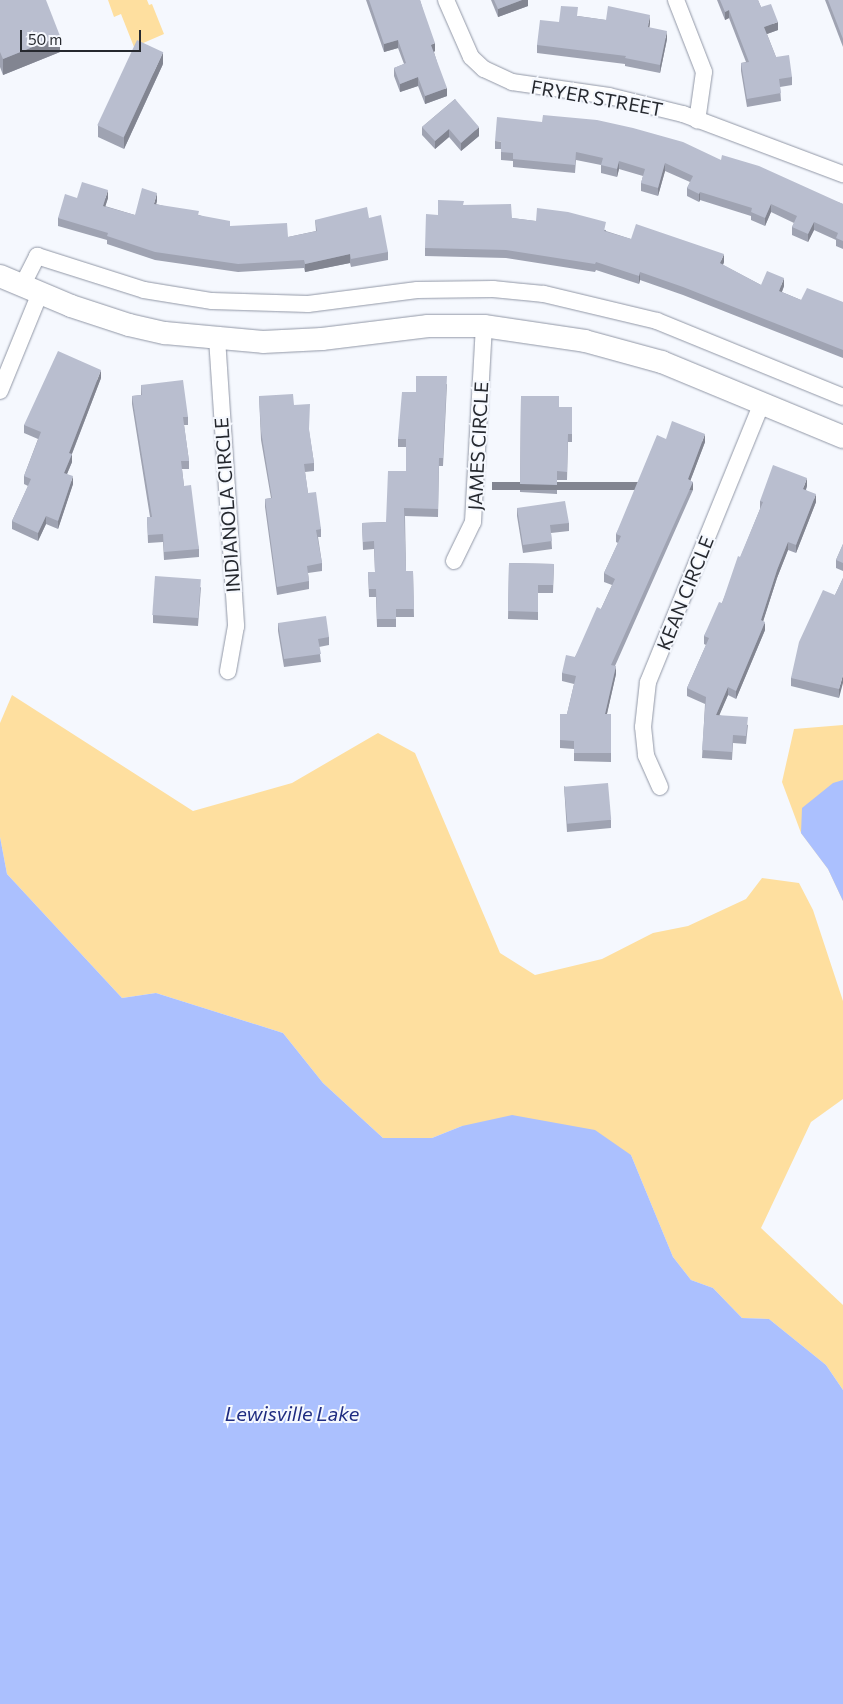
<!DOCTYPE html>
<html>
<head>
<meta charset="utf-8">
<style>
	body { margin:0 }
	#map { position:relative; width:843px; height:1704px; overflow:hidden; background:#f5f8fe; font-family:Commissioner,sans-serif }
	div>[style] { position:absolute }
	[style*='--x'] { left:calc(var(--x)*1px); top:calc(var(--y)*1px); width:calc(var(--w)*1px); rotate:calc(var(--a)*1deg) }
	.green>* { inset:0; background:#fedf9f }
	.water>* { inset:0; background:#abc0fe }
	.roads { filter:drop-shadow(0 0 1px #9197a6) drop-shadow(0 0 1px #9197a6) }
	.street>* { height:16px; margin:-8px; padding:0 8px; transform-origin:8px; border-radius:8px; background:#fff }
	.secondary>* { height:22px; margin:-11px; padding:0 11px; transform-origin:11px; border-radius:11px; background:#fff }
	.wall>* { inset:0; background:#9fa3b2 }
	.shaded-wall>* { inset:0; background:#828591; transform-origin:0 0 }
	.building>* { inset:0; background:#b9becf; transform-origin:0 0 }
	span { translate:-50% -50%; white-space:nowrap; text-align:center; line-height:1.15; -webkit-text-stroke:4px #f5f8fe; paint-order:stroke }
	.street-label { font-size:19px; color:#26292f }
	.water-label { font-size:20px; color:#1f2c81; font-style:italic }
	.scale { position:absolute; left:20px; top:30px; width:121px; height:22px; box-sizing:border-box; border:2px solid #26292f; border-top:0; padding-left:6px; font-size:15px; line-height:18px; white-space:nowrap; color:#26292f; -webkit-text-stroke:4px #f5f8fe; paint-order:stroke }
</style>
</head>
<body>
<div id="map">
	<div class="green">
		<i style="clip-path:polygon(108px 0,147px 0,149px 5px,152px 4px,164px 34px,134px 47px,121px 14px,114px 17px)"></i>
		<i style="clip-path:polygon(12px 695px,193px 811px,292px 783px,378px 733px,415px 753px,500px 953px,535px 975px,602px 959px,653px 933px,688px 926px,746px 899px,762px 878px,799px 883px,813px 910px,843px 1001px,843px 1099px,811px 1122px,761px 1228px,843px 1305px,843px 1390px,826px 1365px,769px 1319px,742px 1318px,713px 1288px,691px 1280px,673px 1257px,631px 1155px,462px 1126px,432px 1138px,383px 1138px,323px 1083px,283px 1033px,156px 993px,122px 998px,7px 874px,0 837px,0 723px)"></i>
		<i style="clip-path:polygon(843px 725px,843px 901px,828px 869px,801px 833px,782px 782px,794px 729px)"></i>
	</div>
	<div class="water">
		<i style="clip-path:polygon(843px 780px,843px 901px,828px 869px,801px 833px,802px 808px,833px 783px)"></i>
		<i style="clip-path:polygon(0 837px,7px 874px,122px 998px,156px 993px,283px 1033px,323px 1083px,383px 1138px,432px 1138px,462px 1126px,512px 1115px,595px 1130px,631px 1155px,673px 1257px,691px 1280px,713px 1288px,742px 1318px,769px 1319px,826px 1365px,843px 1390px,843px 1704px,0 1704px)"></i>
	</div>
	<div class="roads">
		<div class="street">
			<i style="--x:446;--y:0;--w:62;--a:66.3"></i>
			<i style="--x:471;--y:57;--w:18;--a:43"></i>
			<i style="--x:484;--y:69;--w:31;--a:25"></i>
			<i style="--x:512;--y:82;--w:98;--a:8.2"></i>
			<i style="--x:609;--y:96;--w:76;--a:13.7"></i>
			<i style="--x:683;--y:114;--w:171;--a:20.6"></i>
			<i style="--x:676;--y:0;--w:77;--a:68.7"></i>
			<i style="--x:704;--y:72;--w:49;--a:98.1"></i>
			<i style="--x:22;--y:286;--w:34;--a:-63"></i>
			<i style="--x:37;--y:256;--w:112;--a:17.6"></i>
			<i style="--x:144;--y:290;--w:69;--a:9.2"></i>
			<i style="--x:212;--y:301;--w:96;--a:1.8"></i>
			<i style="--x:308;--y:304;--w:110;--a:-7.3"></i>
			<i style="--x:417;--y:290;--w:76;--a:-0.8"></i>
			<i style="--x:493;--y:289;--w:51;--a:5.6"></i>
			<i style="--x:544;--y:294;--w:116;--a:13.4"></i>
			<i style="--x:657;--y:321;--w:201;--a:22.2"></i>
			<i style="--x:217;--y:338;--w:289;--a:86.2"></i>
			<i style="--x:236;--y:626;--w:46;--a:100.1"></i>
			<i style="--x:0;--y:391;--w:106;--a:-67.8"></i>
			<i style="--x:454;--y:561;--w:43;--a:-64"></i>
			<i style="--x:473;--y:522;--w:196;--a:-86.8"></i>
			<i style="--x:660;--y:787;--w:35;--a:-114"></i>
			<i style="--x:646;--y:755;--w:28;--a:-96"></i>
			<i style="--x:643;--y:727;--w:45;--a:-83.7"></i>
			<i style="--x:648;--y:682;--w:301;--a:-67.8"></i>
		</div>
		<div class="secondary">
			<i style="--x:0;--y:276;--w:77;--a:22.9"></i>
			<i style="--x:71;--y:306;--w:61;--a:18.1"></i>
			<i style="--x:129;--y:325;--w:37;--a:13"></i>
			<i style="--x:165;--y:333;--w:98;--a:5.2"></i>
			<i style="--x:263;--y:342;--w:59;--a:-2.9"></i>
			<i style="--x:322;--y:339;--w:107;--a:-7"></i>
			<i style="--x:428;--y:326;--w:56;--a:0"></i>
			<i style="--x:484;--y:326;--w:102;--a:8.4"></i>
			<i style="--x:585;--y:341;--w:80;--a:15.3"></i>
			<i style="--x:662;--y:362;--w:196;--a:22.5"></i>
		</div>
	</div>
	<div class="wall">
		<i style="clip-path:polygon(0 0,60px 52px,3px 75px,0 67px)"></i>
		<i style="clip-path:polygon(366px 0,420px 0,435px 51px,434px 52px,447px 96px,425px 104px,418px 86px,400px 92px,394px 76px,394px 68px,404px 64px,398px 48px,384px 52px)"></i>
		<i style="clip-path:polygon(491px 0,528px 0,528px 6px,498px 17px)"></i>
		<i style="clip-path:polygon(717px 0,758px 0,761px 7px,778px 30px,767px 34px,776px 57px,792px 77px,792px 85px,780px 87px,781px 101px,747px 107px,741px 71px,741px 63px,746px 62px,729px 18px,725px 20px)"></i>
		<i style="clip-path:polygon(825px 0,843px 0,843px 47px)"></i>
		<i style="clip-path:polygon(578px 16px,606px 20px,650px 23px,649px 28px,667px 39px,660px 73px,625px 66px,625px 64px,537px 53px,537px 45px,559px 22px)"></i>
		<i style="clip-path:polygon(163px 64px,124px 149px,98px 137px,98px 125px)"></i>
		<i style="clip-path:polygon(455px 99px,479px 136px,461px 151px,449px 137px,435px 149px,422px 135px,422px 127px)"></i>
		<i style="clip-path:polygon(495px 141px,721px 160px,843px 204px,843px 249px,836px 246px,836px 240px,814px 230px,808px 242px,792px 235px,792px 227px,794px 223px,771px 212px,765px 226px,751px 220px,751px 216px,700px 200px,699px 202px,687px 196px,687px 188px,690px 182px,665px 171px,658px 196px,641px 191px,641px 183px,643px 176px,619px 169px,617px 177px,601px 173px,601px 165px,576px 160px,575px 173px,513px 167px,513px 161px,501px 160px,501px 149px,495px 149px)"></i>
		<i style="clip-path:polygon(77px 198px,108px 198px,105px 206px,135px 215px,157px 201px,156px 204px,199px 215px,230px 226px,288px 237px,316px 231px,315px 220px,369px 218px,388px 252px,388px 260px,351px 267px,350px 263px,305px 272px,304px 268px,238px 272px,155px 260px,107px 244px,107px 240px,58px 226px,58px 218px)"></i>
		<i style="clip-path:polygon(463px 205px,512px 218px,606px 230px,606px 231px,631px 239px,724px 262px,723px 265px,761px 285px,784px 286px,782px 292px,801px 300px,843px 302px,843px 358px,683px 295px,640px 280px,639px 284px,596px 270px,595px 272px,506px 258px,425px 256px,425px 248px,438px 215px)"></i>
		<i style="clip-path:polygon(101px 378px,72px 454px,72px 462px,67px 474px,73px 484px,58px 529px,46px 524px,38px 541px,12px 529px,12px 521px,28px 486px,24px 484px,24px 476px,38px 439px,24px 433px,24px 425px)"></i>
		<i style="clip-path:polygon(447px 384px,443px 466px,439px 466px,438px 517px,405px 516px,406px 571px,413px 571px,414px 617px,396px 617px,396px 627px,377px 627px,376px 597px,369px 597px,368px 572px,375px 572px,374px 549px,363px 550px,362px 523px,386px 522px,406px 471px,406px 447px,398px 447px,398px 439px,416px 392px)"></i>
		<i style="clip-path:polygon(141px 385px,188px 417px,188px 425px,184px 425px,189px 461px,189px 469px,182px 469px,184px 486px,199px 549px,199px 557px,164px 560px,163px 542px,148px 543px,147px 517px,150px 517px,132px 404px,132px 396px,141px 395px)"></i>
		<i style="clip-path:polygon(259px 396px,294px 405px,309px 431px,314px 463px,314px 471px,305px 472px,308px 493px,321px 529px,321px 537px,318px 537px,322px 563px,322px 571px,308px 573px,309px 581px,309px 589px,277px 595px,265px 507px,265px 499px,271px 498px,261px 440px)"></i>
		<i style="clip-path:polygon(521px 396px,559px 407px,572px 407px,572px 442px,568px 442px,567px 480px,557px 480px,557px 494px,520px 492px)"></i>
		<i style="clip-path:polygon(666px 439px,705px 442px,690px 481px,693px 490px,615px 666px,616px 674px,607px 714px,611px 714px,611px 762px,574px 761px,574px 749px,560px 748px,560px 714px,567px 714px,574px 684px,562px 681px,562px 673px,575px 657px,601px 609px,612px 585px,604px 582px,604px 573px,618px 543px,616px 542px,616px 534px)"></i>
		<i style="clip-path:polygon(807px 486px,806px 490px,816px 502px,796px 553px,788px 550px,777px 578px,763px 621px,765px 630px,736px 699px,728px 695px,719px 715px,748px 725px,746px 744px,733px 743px,732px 760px,702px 758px,705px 704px,687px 696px,687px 688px,706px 645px,704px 644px,704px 636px,722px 603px,760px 509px,760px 501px)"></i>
		<i style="clip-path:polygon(517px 508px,569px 523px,569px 531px,551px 533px,552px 549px,523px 553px,517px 516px)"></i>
		<i style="clip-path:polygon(843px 544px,843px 571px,836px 568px,836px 560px)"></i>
		<i style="clip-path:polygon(509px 563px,554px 564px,553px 593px,538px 593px,538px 620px,508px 619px)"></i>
		<i style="clip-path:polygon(843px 578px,839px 698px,791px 686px,791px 678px,835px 595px)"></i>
		<i style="clip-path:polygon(201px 587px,198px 626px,153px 623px,153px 615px)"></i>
		<i style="clip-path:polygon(278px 623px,329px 637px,329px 645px,319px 647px,321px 662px,284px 667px,278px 631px)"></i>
		<i style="clip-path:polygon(564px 786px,611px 820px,611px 828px,567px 832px)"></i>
	</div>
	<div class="shaded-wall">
		<i style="clip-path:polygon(522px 0,528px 0,528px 6px,498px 17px,498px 9px)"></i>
		<i style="clip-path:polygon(729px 10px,729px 18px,725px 20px,725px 12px)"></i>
		<i style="clip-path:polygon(650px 15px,650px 23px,648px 35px,648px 27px)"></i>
		<i style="clip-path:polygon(778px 22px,778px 30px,764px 35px,764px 27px)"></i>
		<i style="clip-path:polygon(667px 31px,667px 39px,660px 73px,660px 65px)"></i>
		<i style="clip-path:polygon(60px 36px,60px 52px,3px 75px,3px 59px)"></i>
		<i style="clip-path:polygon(398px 40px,398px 48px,384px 52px,384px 44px)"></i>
		<i style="clip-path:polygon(435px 43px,435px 51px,431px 53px,431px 45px)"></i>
		<i style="clip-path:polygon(163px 52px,163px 64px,124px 149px,124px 137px)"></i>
		<i style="clip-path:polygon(418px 77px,418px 86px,400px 92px,400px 84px)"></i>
		<i style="clip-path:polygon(447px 88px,447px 96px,425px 104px,425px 96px)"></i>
		<i style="clip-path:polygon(479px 127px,479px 136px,461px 151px,461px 143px)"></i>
		<i style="clip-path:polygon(449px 129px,449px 137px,435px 149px,435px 141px)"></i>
		<i style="clip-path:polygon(619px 161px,619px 169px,617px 177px,617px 169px)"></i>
		<i style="clip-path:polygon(665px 163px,665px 171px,658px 196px,658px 188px)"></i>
		<i style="clip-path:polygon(108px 190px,108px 198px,103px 214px,103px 206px)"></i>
		<i style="clip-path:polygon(700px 192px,700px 200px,699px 202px,699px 194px)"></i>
		<i style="clip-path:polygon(157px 193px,157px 201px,154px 212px,154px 204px)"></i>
		<i style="clip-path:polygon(771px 204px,771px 212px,765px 226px,765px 218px)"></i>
		<i style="clip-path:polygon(814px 222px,814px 230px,808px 242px,808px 234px)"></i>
		<i style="clip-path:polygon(350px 254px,350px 263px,305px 272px,305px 264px)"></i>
		<i style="clip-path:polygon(724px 254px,724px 262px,720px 271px,720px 263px)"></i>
		<i style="clip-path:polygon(640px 272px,640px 280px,639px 284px,639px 276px)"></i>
		<i style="clip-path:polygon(784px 278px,784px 286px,779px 299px,779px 291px)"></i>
		<i style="clip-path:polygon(101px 370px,101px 378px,69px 461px,69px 453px)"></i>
		<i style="clip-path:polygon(705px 434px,705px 442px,688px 487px,688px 479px)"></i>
		<i style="clip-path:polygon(72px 454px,72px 462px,64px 481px,64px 473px)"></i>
		<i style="clip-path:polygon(73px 476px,73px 484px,58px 529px,58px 521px)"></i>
		<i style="clip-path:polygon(807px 478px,807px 486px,803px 497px,803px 489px)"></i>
		<i style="left:693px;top:482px;width:8px;height:201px;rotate:90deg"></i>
		<i style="clip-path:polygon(816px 494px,816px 502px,796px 553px,796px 545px)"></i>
		<i style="clip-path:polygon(46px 516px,46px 524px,38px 541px,38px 533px)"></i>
		<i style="clip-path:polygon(788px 542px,788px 550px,777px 578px,761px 628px,761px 620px,777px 570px)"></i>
		<i style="clip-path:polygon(765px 622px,765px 630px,736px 699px,736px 691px)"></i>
		<i style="clip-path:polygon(616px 666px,616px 674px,605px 722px,605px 714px)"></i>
		<i style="clip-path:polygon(843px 675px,843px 683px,839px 698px,839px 689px)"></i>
		<i style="clip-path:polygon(728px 687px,728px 695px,716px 723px,716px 715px)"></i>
	</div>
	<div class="building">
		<i style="clip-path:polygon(0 0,46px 0,60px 36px,3px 59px,0 52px)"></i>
		<i style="clip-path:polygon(369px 0,420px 0,435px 43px,431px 45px,447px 88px,425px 96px,418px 77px,400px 84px,394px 68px,406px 63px,398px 40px,384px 44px)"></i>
		<i style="clip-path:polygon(494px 0,522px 0,498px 9px)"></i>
		<i style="clip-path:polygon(720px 0,758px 0,761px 7px,771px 4px,778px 22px,764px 27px,776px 57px,789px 55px,792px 77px,779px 79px,781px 93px,747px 99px,741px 63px,749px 62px,729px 10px,725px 12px)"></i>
		<i style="clip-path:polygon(828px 0,843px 0,843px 39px)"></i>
		<i style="clip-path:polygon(561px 6px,578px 7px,577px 16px,606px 20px,608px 6px,650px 15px,648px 27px,667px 31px,660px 65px,625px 58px,626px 56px,537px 45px,540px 20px,559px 22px)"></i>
		<i style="left:137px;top:40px;width:29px;height:94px;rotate:25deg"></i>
		<i style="clip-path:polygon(455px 99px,479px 127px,461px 143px,449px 129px,435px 141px,422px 127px)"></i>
		<i style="clip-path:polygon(543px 115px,597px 120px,633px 128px,683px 142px,721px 160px,722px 155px,759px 166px,843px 204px,843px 241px,836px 238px,838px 233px,814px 222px,808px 234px,792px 227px,797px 216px,771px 204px,765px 218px,751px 212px,752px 208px,700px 192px,699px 194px,687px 188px,693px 176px,665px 163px,658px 188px,641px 183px,645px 169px,619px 161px,617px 169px,601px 165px,603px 158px,576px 152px,575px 165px,513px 159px,513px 153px,501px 152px,501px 141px,495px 141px,497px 117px,542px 122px)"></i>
		<i style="clip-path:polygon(82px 182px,108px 190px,103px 206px,135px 215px,142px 188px,157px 193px,154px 204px,199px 211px,198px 215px,230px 221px,230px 226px,287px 223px,288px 237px,317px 231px,315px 220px,367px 207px,369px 218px,381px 215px,388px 252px,351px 259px,350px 254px,305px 264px,304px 260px,238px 264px,155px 252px,107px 236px,108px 233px,58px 218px,65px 194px,77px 198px)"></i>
		<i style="clip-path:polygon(438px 200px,464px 201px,463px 205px,511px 204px,512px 218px,536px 221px,537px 208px,568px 212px,606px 222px,604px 231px,631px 239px,636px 224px,724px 254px,720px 263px,761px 285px,767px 271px,784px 278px,779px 291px,801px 300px,807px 288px,843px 302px,843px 350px,683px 287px,640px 272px,639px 276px,596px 262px,595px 264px,506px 250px,425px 248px,426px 214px,438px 215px)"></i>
		<i style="clip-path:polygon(58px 351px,101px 370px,69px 453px,72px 454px,64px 473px,73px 476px,58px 521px,46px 516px,38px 533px,12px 521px,31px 479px,24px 476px,41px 432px,24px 425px)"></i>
		<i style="clip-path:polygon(416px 376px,447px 376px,443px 458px,439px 458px,438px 509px,404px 508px,406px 571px,413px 571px,414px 609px,396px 609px,396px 619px,377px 619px,376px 589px,369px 589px,368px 572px,375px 572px,374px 541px,363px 542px,362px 523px,386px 522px,388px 471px,406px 471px,406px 439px,398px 439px,402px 392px,416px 392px)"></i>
		<i style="clip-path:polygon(183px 380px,188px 417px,183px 417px,189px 461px,181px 461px,184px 486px,191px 485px,199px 549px,164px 552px,163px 534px,148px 535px,147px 517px,152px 517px,132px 396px,142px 395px,141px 385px)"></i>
		<i style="clip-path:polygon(293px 394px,294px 405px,310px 404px,309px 429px,314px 463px,304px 464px,308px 493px,316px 492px,321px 529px,316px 530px,322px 563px,307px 566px,309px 581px,277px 587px,265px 499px,272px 498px,261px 431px,259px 396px)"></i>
		<i style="clip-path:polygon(521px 396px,559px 396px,559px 407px,572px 407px,572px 434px,568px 434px,567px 472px,557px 471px,557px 485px,520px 484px)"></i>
		<i style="clip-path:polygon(672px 421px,705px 434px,688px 479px,693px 482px,611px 665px,616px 666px,605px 714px,611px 714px,611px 753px,574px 753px,574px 741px,560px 740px,560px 714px,567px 714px,576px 676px,562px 673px,566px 655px,575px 657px,597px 607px,601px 609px,615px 579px,604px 573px,621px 536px,616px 534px,657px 435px,666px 439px)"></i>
		<i style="clip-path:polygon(773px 465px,807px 478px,803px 489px,816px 494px,796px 545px,788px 542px,777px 570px,761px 620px,765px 622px,736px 691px,728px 687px,716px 715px,748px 717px,746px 736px,733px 735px,732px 752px,702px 750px,706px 697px,687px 688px,709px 638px,704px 636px,719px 602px,722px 603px,738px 556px,740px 557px,763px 502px,760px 501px)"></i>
		<i style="clip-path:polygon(565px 501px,569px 523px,550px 525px,552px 541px,523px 545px,517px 508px)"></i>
		<i style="clip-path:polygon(843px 544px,843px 563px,836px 560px)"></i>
		<i style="clip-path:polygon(509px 563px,554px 564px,553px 585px,538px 585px,538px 612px,508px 611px)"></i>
		<i style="left:155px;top:576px;width:46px;height:39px;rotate:4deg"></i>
		<i style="clip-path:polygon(843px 578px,843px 675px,839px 689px,791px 678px,799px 642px,823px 590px,835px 595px)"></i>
		<i style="clip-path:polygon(326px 616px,329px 637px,318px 639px,321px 654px,284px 659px,278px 623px)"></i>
		<i style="left:608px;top:783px;width:37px;height:44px;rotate:85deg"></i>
	</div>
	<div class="street-label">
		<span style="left:597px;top:98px;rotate:10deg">FRYER STREET</span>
		<span style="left:478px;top:446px;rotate:-87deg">JAMES CIRCLE</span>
		<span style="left:227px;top:505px;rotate:-94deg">INDIANOLA CIRCLE</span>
		<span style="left:685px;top:593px;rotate:-68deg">KEAN CIRCLE</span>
	</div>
	<div class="water-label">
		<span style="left:292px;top:1413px">Lewisville Lake</span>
	</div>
	<div class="scale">50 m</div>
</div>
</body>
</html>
